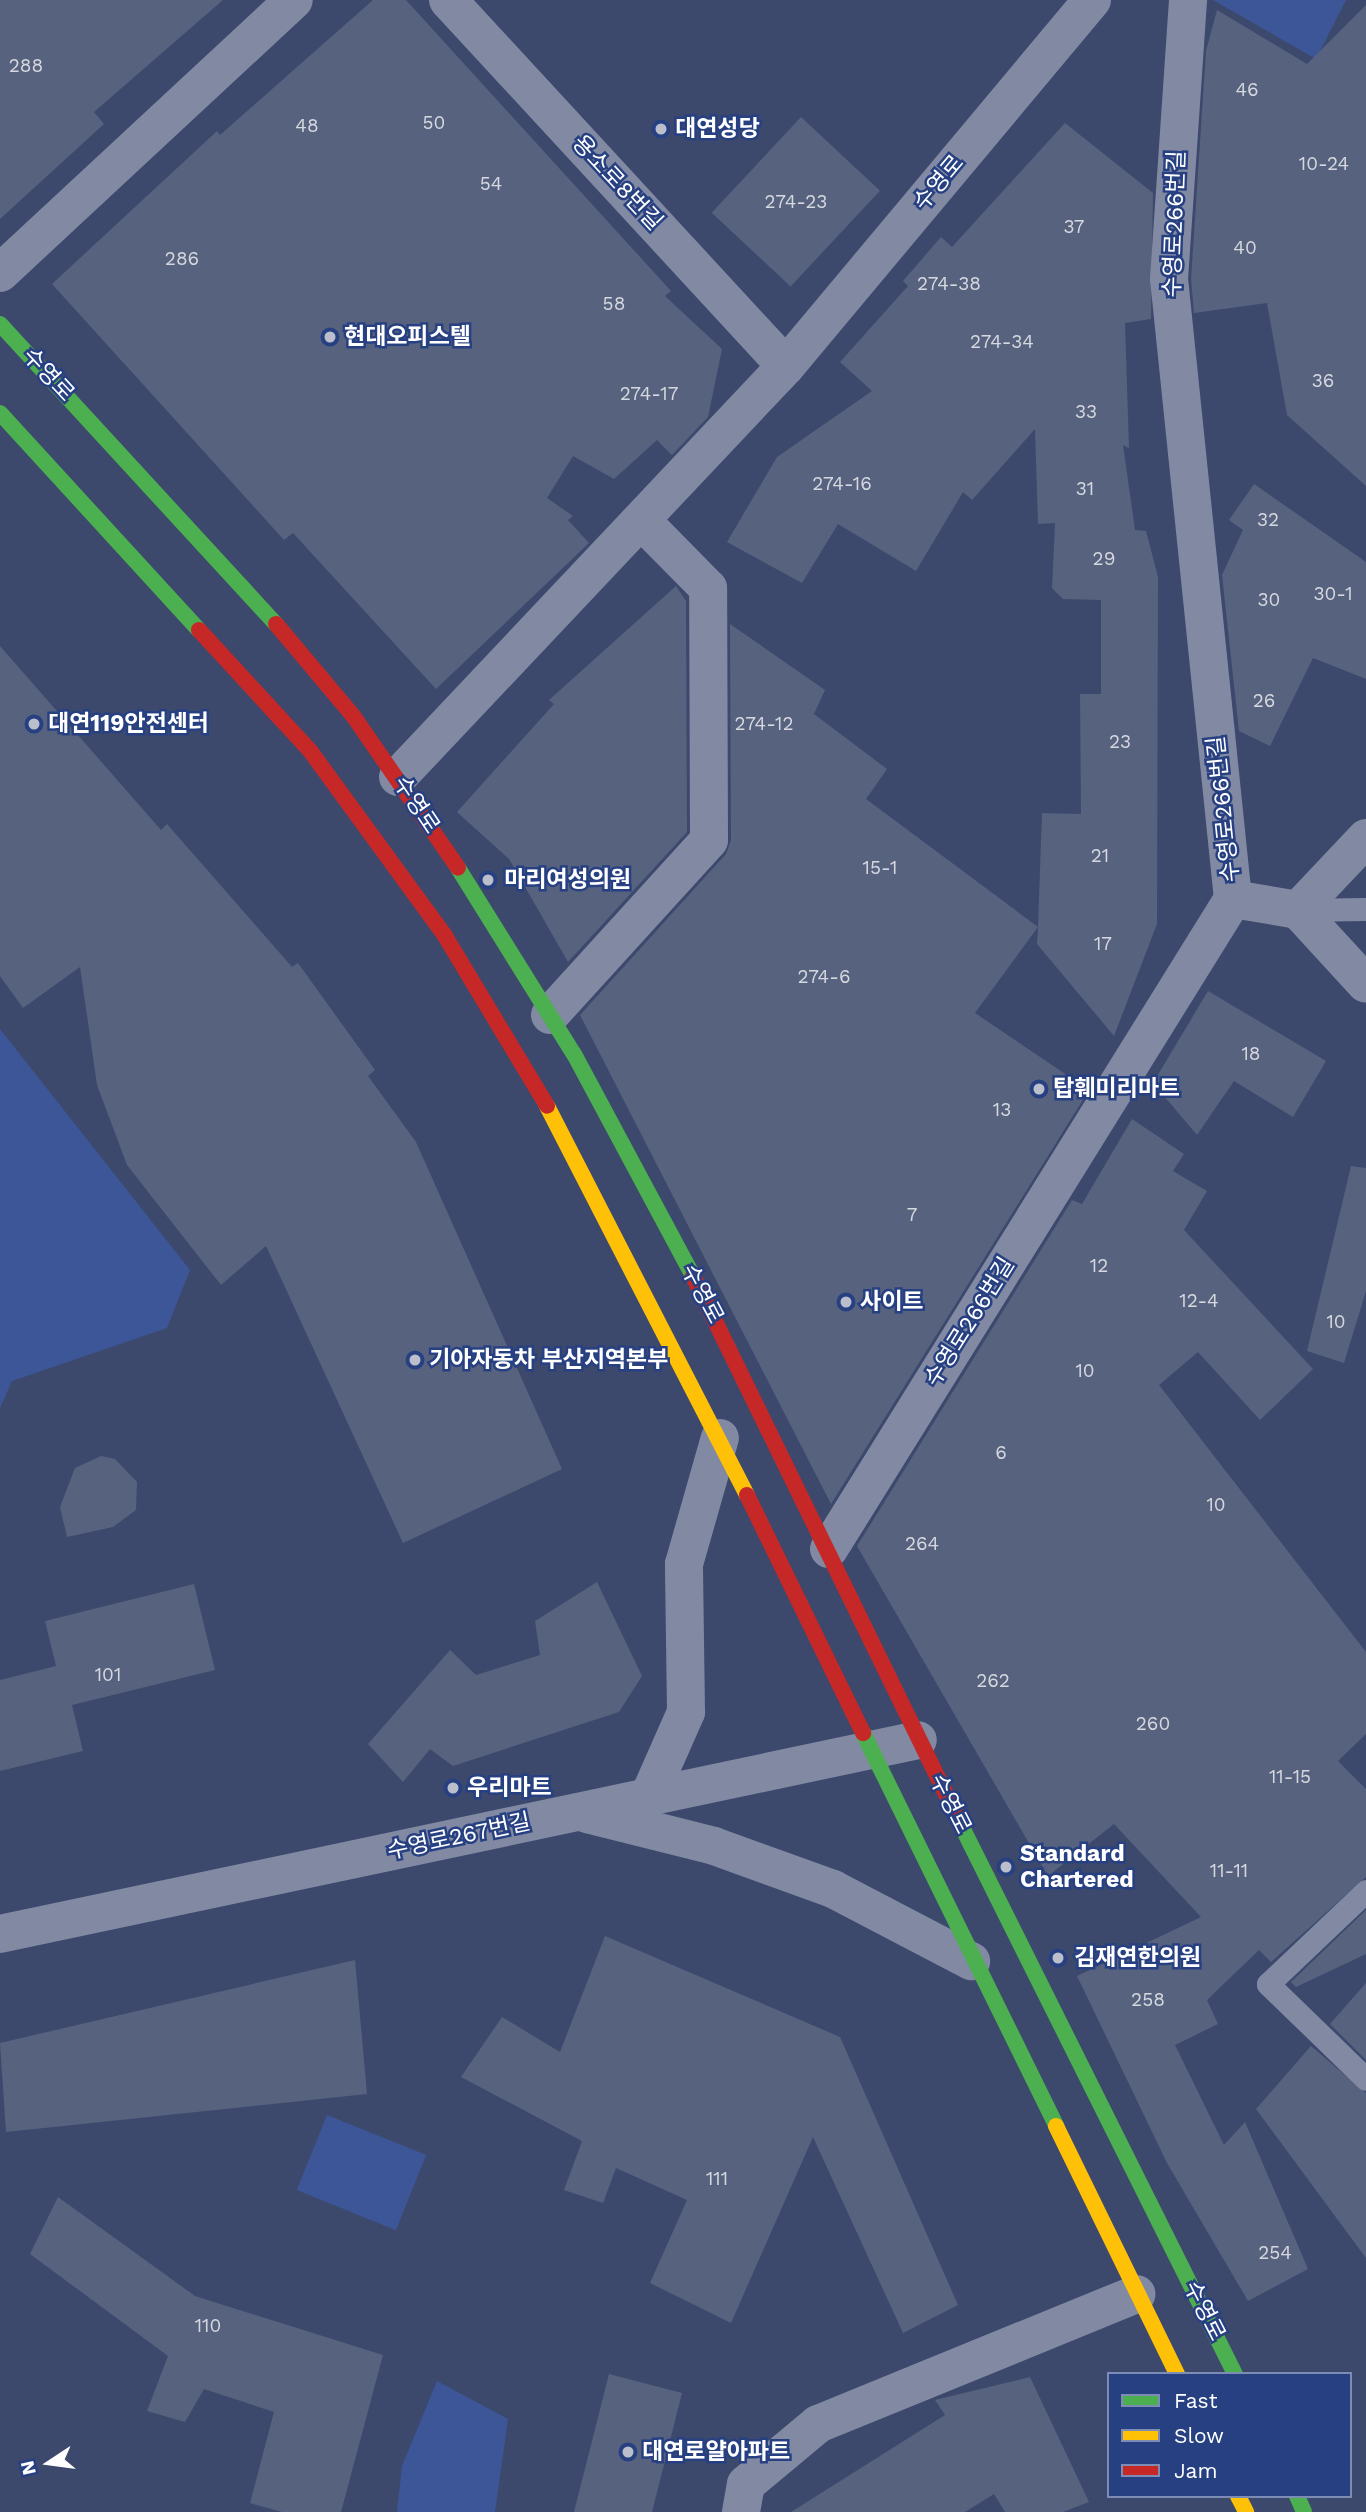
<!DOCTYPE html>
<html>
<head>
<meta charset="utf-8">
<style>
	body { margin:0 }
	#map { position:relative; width:1366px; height:2512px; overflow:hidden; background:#3c496d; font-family:"Work Sans","Noto Sans KR",sans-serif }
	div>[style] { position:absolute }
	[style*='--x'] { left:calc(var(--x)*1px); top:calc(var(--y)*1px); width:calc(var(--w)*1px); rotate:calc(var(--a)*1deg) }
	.green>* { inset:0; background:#3c5698; transform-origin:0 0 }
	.building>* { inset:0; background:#57627f; transform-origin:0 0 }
	.lane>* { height:23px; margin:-11.5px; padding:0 11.5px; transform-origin:11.5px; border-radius:11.5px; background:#828aa3 }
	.street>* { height:38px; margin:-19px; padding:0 19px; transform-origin:19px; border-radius:19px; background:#828aa3 }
	.fast>* { height:16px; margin:-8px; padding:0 8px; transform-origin:8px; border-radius:8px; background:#4caf50 }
	.slow>* { height:16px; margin:-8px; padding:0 8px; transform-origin:8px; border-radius:8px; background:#ffc107 }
	.jam>* { height:16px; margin:-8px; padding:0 8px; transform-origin:8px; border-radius:8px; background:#c62828 }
	.dots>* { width:19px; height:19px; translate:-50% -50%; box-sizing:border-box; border:4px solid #274082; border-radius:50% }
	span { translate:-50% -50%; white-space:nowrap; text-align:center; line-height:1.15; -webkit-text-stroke:5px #274082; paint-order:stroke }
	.number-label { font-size:19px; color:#d5d8df }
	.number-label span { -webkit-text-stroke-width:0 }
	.poi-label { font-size:23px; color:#fff; font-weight:700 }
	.left { translate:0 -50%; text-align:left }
	.street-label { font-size:23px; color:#fff }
	.legend { position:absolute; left:1107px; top:2372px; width:245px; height:126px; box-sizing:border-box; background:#274082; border:2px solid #7d8cb4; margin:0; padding:9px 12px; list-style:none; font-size:21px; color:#fff }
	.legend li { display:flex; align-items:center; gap:14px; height:35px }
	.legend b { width:35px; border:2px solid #7d8cb4 }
	.north { position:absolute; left:14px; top:2428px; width:70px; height:70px; -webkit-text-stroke:5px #274082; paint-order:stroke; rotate:257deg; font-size:19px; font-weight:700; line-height:28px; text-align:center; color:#fff }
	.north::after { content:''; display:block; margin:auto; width:24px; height:32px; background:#fff; clip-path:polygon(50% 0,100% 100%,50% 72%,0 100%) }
</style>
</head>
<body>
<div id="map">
	<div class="green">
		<i style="clip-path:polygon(1213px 0,1346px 0,1316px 59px)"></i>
		<i style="clip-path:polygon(0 1029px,190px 1270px,167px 1328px,12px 1381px,0 1408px)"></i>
		<i style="left:327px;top:2115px;width:107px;height:81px;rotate:22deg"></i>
		<i style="clip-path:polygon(437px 2381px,508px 2419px,495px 2512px,397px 2512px,402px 2466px)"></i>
	</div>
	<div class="building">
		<i style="clip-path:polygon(0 0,223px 0,94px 112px,104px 124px,0 219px)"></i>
		<i style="clip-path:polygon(373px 0,406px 0,671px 291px,665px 296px,722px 349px,708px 417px,672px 455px,657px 440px,614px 479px,573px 456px,547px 498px,573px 516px,568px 520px,589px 543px,436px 689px,293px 533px,284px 540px,52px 284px,217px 131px,220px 135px)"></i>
		<i style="clip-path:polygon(1366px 5px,1366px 486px,1287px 415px,1267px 303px,1194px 313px,1191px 279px,1206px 51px,1217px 10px,1307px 64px)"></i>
		<i style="left:801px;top:117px;width:108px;height:131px;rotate:43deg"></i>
		<i style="clip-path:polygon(1065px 123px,1153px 193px,1151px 319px,1125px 323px,1129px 448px,1123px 445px,1135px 530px,1146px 531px,1158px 577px,1157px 924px,1114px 1036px,1037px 944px,1038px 927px,975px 1013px,1089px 1090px,831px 1504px,580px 1015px,726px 854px,731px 840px,730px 624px,825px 690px,814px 714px,887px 769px,866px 799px,1038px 927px,1042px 813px,1081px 814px,1080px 694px,1101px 694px,1101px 600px,1063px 599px,1052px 588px,1055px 523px,1038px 524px,1035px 429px,972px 500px,963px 492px,916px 571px,838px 524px,802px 583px,727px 542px,777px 457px,872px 391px,840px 362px,908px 286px,903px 281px,941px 237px,952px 247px)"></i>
		<i style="clip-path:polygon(1254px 484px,1366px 562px,1366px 679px,1313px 658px,1270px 746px,1239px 731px,1222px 575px,1243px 530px,1229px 520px)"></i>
		<i style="clip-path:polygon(676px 586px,686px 601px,687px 832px,568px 962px,509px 859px,457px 812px,554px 704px,549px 700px)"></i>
		<i style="clip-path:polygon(0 646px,161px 830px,167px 824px,292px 967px,298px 963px,375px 1070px,368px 1076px,416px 1142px,562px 1469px,403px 1543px,266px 1246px,221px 1285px,127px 1165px,97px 1085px,80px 967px,23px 1008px,0 976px)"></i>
		<i style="clip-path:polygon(1208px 991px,1326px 1061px,1293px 1117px,1234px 1081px,1197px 1135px,1153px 1083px)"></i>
		<i style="clip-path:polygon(1132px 1119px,1184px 1154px,1173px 1171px,1207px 1191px,1184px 1230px,1313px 1369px,1260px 1420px,1198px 1352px,1159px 1385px,1366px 1652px,1366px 1734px,1338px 1761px,1366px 1789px,1366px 1877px,1271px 1962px,1259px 1950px,1207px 2000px,1218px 2024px,1175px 2045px,1224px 2145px,1245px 2122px,1308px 2269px,1248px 2301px,1167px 2163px,1077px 1976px,1201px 1917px,1114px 1824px,1048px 1876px,857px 1546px,1072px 1200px,1082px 1204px)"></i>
		<i style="clip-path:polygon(1351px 1166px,1366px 1168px,1366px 1291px,1344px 1363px,1307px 1351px)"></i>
		<i style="clip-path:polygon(101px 1456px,115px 1459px,137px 1482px,136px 1510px,113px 1527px,67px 1537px,60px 1507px,75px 1468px)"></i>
		<i style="clip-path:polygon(597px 1582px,642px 1676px,619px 1712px,453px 1766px,430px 1749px,403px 1782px,368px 1744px,450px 1650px,476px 1675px,540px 1655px,535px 1621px)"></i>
		<i style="clip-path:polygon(194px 1584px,215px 1670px,72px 1705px,83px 1751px,0 1771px,0 1680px,56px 1666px,45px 1621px)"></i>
		<i style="clip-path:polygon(1366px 1910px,1366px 1954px,1296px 1987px,1291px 1982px)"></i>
		<i style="clip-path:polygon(605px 1936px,840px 2037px,958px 2305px,903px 2333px,813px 2137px,731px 2323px,650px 2283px,687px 2200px,616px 2168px,603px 2203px,564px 2190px,582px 2141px,461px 2077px,502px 2017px,560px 2052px)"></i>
		<i style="clip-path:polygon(355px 1960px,367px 2094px,6px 2132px,0 2043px)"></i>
		<i style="clip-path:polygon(1366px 1983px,1366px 2060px,1330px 2024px)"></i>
		<i style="clip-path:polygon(1311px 2046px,1366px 2093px,1366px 2258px,1256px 2109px)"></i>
		<i style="clip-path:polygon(58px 2197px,195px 2296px,383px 2355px,341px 2512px,282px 2512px,250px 2503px,274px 2412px,204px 2389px,185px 2422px,147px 2411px,168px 2356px,30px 2254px)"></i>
		<i style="clip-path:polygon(609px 2374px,682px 2393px,652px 2512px,574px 2512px)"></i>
		<i style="clip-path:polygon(1030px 2377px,1089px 2502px,1063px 2512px,1005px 2512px,994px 2494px,965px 2512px,791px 2512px,945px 2415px,935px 2400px)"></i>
	</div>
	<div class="lane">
		<i style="--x:1298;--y:910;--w:68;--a:-0.8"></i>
		<i style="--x:1366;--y:1891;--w:135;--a:136.5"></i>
		<i style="--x:1268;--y:1984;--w:136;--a:44.1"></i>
	</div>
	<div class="street">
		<i style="--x:448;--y:0;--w:498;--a:47.3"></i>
		<i style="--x:0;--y:273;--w:401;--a:-42.9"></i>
		<i style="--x:398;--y:777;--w:565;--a:-46.65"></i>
		<i style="--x:786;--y:366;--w:477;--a:-50.1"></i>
		<i style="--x:1233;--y:899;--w:66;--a:9.6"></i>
		<i style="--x:1298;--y:910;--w:100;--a:47.4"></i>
		<i style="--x:1298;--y:910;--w:99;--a:-46.6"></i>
		<i style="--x:550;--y:1015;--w:236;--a:-47.7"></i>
		<i style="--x:709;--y:840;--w:252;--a:-90.2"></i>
		<i style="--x:708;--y:588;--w:95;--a:-134.6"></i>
		<i style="--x:829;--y:1549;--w:765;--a:-58.14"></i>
		<i style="--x:1233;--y:899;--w:623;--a:-95.89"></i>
		<i style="--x:1169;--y:279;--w:280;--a:-86.1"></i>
		<i style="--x:649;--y:1796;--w:92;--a:-66.2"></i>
		<i style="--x:686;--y:1712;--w:148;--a:-90.8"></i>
		<i style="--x:684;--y:1564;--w:131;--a:-74.1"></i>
		<i style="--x:587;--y:1814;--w:131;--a:14.1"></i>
		<i style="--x:714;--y:1846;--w:127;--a:19.9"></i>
		<i style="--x:833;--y:1889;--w:156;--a:27.6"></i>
		<i style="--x:0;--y:1934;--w:938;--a:-11.93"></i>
		<i style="--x:741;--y:2512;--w:28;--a:-80"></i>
		<i style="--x:746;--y:2484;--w:94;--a:-39.8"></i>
		<i style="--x:818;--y:2424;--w:344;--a:-22.2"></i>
	</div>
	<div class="fast">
		<i style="--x:0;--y:324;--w:408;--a:47.4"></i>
		<i style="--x:0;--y:413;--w:294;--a:47.5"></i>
		<i style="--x:458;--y:868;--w:219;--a:58.1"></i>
		<i style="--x:574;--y:1054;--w:252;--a:61.8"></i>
		<i style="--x:863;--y:1733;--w:438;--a:63.8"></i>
		<i style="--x:959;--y:1821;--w:618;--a:63.48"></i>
		<i style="--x:1297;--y:2496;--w:17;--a:66"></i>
	</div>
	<div class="slow">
		<i style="--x:547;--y:1106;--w:437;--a:62.8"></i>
		<i style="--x:1056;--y:2126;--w:276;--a:64"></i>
		<i style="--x:1238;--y:2496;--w:18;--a:63"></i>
	</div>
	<div class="jam">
		<i style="--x:276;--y:624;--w:121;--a:50"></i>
		<i style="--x:354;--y:717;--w:183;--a:55.4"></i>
		<i style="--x:199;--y:630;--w:166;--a:47.4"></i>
		<i style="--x:311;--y:752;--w:228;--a:53.9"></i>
		<i style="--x:445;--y:936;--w:198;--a:59"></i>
		<i style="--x:693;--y:1276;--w:606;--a:63.98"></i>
		<i style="--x:747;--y:1495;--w:265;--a:64"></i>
	</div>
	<div class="dots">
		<i style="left:661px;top:129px;background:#bbbfcc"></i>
		<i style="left:330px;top:337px;background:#bbbfcc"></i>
		<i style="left:34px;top:724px;background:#bbbfcc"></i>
		<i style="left:488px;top:880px;background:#bbbfcc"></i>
		<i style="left:1039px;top:1089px;background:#bbbfcc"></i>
		<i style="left:846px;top:1302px;background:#bbbfcc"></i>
		<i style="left:415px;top:1360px;background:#bbbfcc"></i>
		<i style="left:453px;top:1788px;background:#bbbfcc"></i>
		<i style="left:1006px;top:1867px;background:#bbbfcc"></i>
		<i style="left:1058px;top:1958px;background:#bbbfcc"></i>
		<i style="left:628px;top:2452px;background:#bbbfcc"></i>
	</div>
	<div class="number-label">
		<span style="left:26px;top:66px">288</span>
		<span style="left:1247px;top:90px">46</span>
		<span style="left:434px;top:123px">50</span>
		<span style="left:307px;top:126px">48</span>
		<span style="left:1324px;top:164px">10-24</span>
		<span style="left:491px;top:184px">54</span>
		<span style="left:796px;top:202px">274-23</span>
		<span style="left:1074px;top:227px">37</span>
		<span style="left:1245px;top:248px">40</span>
		<span style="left:182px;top:259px">286</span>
		<span style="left:949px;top:284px">274-38</span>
		<span style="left:614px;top:304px">58</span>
		<span style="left:1002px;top:342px">274-34</span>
		<span style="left:1323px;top:381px">36</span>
		<span style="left:649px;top:394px">274-17</span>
		<span style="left:1086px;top:412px">33</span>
		<span style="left:842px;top:484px">274-16</span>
		<span style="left:1085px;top:489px">31</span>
		<span style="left:1268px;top:520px">32</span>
		<span style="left:1104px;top:559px">29</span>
		<span style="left:1333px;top:594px">30-1</span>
		<span style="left:1269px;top:600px">30</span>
		<span style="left:1264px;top:701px">26</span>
		<span style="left:764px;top:724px">274-12</span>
		<span style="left:1120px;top:742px">23</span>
		<span style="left:1100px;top:856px">21</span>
		<span style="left:880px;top:868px">15-1</span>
		<span style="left:1103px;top:944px">17</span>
		<span style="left:824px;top:977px">274-6</span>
		<span style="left:1251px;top:1054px">18</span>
		<span style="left:1002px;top:1110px">13</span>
		<span style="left:912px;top:1215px">7</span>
		<span style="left:1099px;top:1266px">12</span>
		<span style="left:1199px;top:1301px">12-4</span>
		<span style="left:1336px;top:1322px">10</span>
		<span style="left:1085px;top:1371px">10</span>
		<span style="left:1001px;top:1453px">6</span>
		<span style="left:1216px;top:1505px">10</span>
		<span style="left:922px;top:1544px">264</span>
		<span style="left:108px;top:1675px">101</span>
		<span style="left:993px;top:1681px">262</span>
		<span style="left:1153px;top:1724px">260</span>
		<span style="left:1290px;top:1777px">11-15</span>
		<span style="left:1229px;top:1871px">11-11</span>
		<span style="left:1148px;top:2000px">258</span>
		<span style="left:717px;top:2179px">111</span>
		<span style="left:1275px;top:2253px">254</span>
		<span style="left:208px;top:2326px">110</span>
	</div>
	<div class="poi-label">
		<span class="left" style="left:675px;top:129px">대연성당</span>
		<span class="left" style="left:344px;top:337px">현대오피스텔</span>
		<span class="left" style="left:48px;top:724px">대연119안전센터</span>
		<span class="left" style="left:504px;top:880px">마리여성의원</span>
		<span class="left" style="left:1053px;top:1089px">탑훼미리마트</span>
		<span class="left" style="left:860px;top:1302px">사이트</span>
		<span class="left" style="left:429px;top:1360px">기아자동차 부산지역본부</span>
		<span class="left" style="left:467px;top:1788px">우리마트</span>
		<span class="left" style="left:1020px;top:1867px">Standard<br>Chartered</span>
		<span class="left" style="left:1074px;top:1958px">김재연한의원</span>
		<span class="left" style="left:642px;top:2452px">대연로얄아파트</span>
	</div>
	<div class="street-label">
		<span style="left:617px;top:183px;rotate:47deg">용소로8번길</span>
		<span style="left:939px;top:183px;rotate:-50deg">수영로</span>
		<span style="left:1175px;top:224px;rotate:-88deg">수영로266번길</span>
		<span style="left:48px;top:375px;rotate:47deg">수영로</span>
		<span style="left:416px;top:805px;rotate:56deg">수영로</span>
		<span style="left:1224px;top:809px;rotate:-96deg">수영로266번길</span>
		<span style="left:702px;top:1294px;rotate:62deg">수영로</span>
		<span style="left:970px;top:1322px;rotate:-58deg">수영로266번길</span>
		<span style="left:950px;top:1804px;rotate:63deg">수영로</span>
		<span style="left:459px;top:1837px;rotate:-12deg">수영로267번길</span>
		<span style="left:1204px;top:2311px;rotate:63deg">수영로</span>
	</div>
	<ul class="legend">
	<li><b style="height:9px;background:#4caf50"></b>Fast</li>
	<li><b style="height:9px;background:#ffc107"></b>Slow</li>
	<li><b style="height:9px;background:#c62828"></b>Jam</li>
	</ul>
	<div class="north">N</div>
</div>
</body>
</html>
